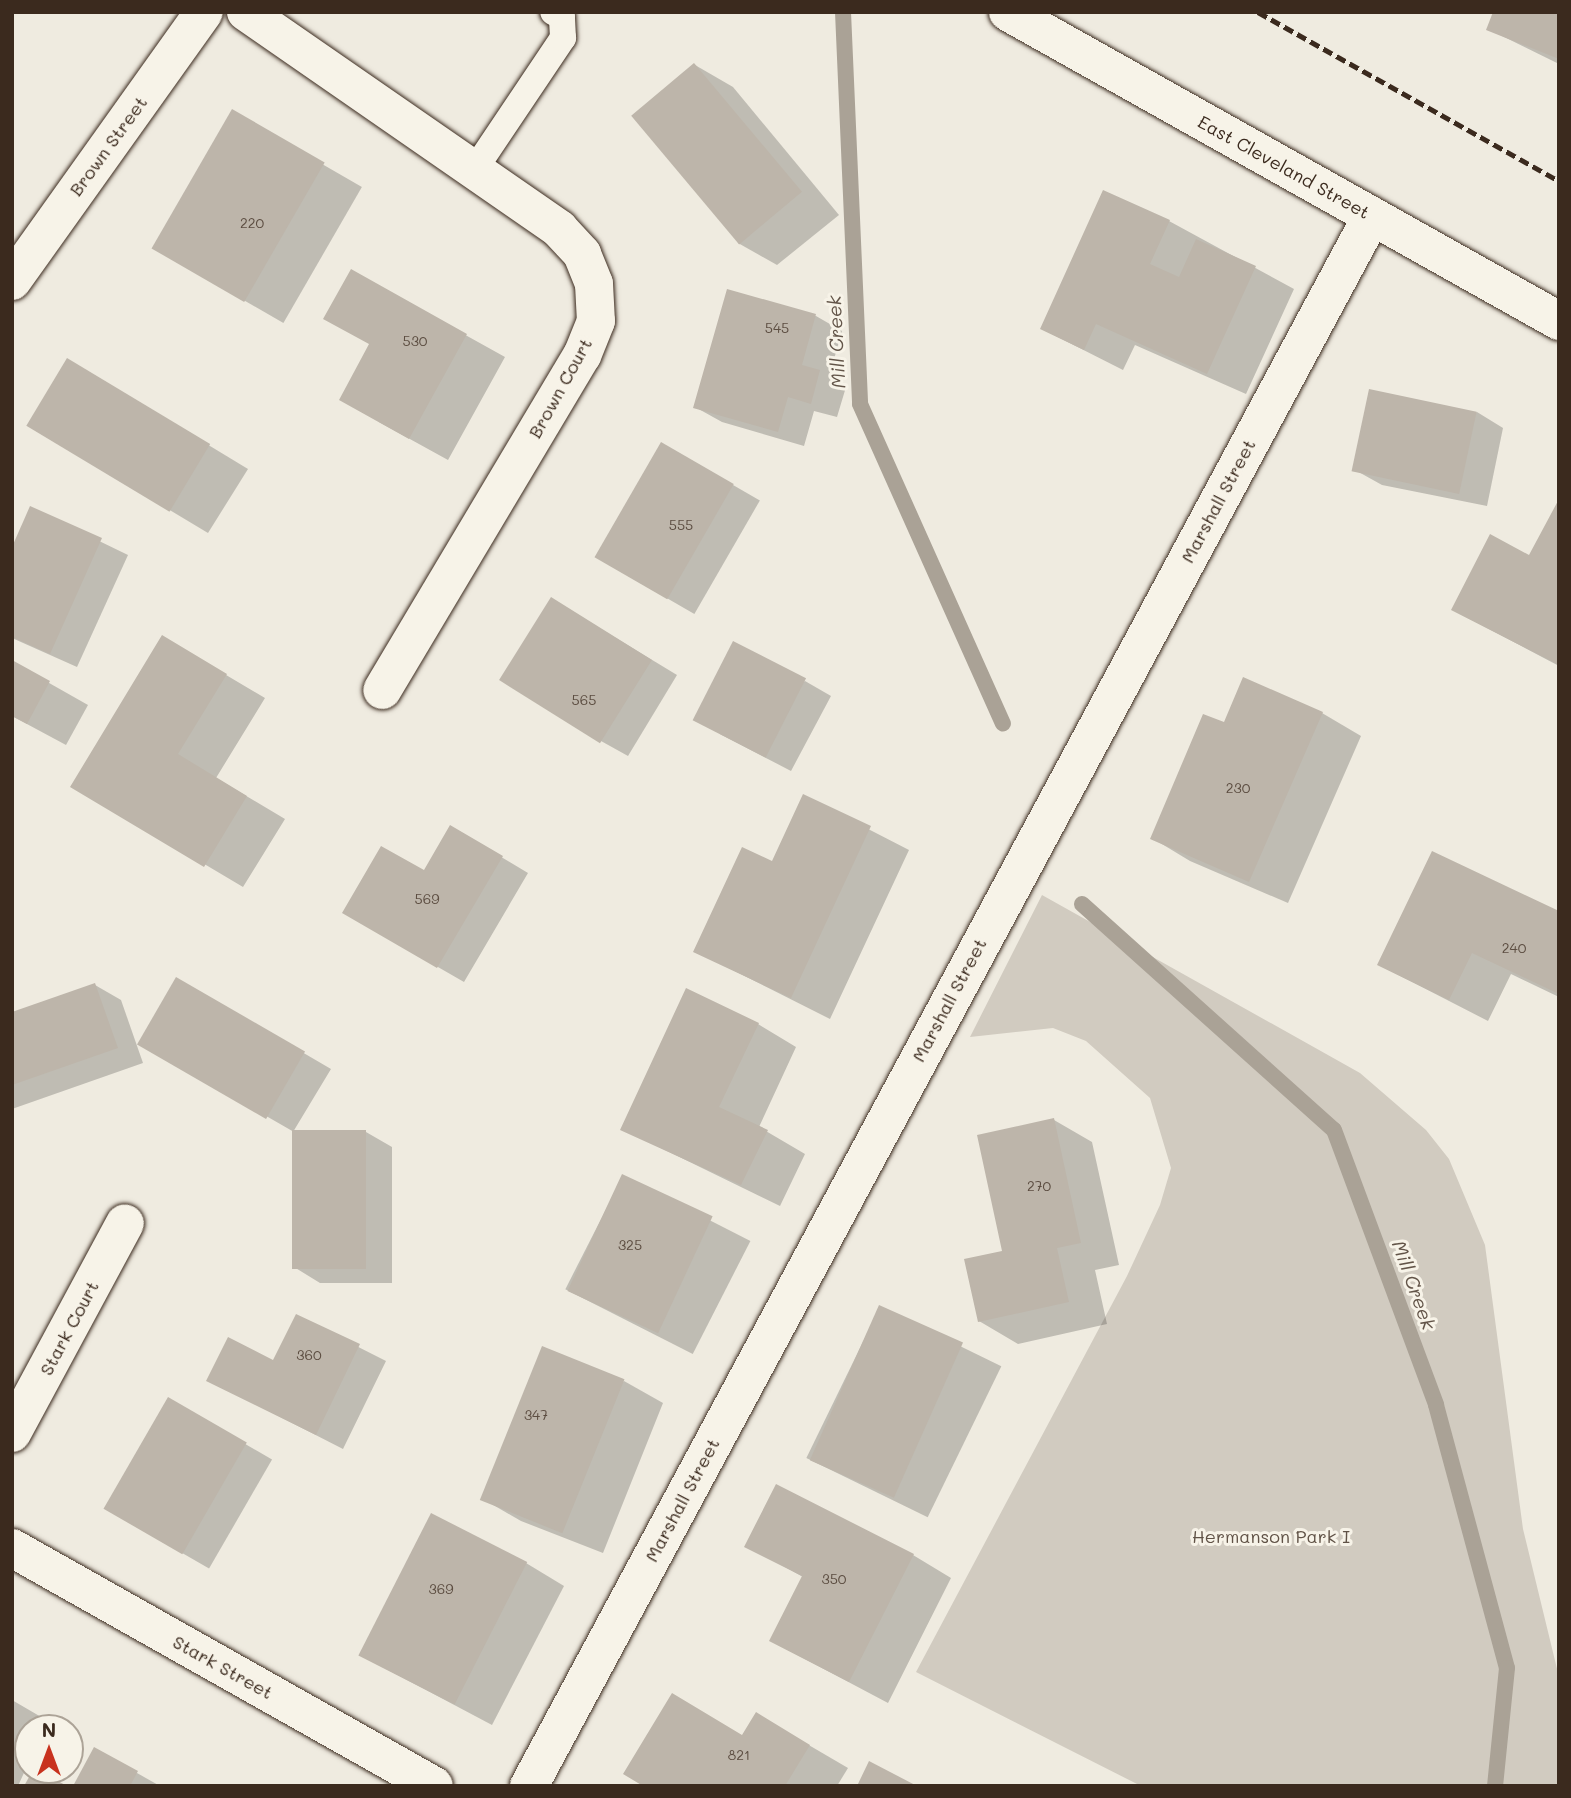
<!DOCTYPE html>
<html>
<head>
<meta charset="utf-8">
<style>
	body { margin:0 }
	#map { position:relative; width:1571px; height:1798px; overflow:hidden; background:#efebe0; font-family:Mali,sans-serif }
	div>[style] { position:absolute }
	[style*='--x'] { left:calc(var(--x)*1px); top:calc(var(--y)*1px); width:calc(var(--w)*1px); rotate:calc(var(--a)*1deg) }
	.green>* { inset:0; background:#d1cbc0 }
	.shadow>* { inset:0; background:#0003; transform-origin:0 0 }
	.stream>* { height:16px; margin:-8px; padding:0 8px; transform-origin:8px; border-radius:8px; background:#aaa296 }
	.building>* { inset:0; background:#bdb5aa; transform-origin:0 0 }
	.roads { filter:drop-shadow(0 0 2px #3b2a1e) drop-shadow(0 0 2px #3b2a1e) }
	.lane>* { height:26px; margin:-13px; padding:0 13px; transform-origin:13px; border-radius:13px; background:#f7f3e8 }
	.street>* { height:38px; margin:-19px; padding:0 19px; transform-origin:19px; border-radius:19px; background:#f7f3e8 }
	.secondary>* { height:38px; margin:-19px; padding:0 19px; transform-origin:19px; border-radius:19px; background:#f7f3e8 }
	.rail>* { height:5px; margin-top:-2.5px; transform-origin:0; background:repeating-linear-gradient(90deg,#3b2a1e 0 10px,transparent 0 15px) }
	span { translate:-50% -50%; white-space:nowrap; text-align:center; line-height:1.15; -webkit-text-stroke:6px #f7f3e8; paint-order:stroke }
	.number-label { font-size:14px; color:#5c4d41 }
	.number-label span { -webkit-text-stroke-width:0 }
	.street-label { font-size:18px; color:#3b2a1e }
	.park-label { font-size:18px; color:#605246 }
	.water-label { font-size:19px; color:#625448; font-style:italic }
	.frame { position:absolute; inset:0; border:14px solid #3b2a1e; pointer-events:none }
	.north { position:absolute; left:14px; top:1714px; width:70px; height:70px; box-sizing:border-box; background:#f7f3e8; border:2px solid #aca397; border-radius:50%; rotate:0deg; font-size:19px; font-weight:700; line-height:28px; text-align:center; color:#3b2a1e }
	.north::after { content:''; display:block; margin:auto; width:24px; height:32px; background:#c8321e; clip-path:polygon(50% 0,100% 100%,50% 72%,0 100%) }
</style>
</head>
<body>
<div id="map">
	<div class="green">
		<i style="clip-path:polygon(1042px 895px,1360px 1073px,1426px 1130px,1449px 1159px,1485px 1245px,1523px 1529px,1559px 1677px,1559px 1786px,1141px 1786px,916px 1672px,1127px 1276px,1160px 1205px,1171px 1168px,1150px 1098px,1086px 1041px,1053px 1028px,970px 1037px)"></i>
	</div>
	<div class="shadow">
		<i style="clip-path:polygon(1559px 12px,1559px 64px,1488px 29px)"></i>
		<i style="clip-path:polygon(695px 65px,733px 87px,839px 215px,777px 265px,738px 243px)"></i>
		<i style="left:232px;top:112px;width:150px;height:157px;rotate:30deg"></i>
		<i style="clip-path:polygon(1169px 221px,1294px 289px,1246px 394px,1135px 345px,1123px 370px,1042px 329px)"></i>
		<i style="clip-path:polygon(352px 272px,505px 357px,448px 460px,379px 422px,371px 344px)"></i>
		<i style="clip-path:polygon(728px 291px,816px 316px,842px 331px,829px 377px,846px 387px,837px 417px,814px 411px,804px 446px,722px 422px,695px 407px)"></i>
		<i style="clip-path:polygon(106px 383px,248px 469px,208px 533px,28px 425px)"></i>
		<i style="clip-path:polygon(1477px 412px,1503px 428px,1487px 506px,1382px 485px,1355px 470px)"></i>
		<i style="left:662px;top:444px;width:113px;height:131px;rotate:30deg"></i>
		<i style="clip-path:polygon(1559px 502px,1559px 666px,1453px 610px,1530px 557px)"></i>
		<i style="clip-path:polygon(31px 508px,128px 555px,77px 667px,12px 638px,12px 551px)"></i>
		<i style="clip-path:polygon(578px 615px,677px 675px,628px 756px,601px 741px)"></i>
		<i style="clip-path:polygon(162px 637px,265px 698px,216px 778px,285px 819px,243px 887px,73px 786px)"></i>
		<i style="clip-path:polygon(12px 662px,88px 705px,66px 745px,12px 716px)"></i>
		<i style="clip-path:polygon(805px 681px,831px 696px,791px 771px,720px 734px)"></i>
		<i style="clip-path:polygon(1322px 713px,1361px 736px,1288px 903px,1190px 861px,1152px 838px,1225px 725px)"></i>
		<i style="clip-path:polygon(804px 796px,909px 850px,830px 1019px,695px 951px,773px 864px)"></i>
		<i style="clip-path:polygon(451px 827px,528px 873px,464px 982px,344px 913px,425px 872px)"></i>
		<i style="clip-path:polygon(1559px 913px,1559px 997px,1511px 974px,1488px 1021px,1379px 965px)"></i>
		<i style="clip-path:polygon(177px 979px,331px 1069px,293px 1132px,366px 1132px,392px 1147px,392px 1283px,320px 1283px,294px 1267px,294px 1132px,140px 1043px)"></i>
		<i style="clip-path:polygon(95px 985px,121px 1000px,143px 1063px,12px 1109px,12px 1014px)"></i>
		<i style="clip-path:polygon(758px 1024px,796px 1047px,759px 1127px,805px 1154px,780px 1206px,622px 1129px)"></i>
		<i style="clip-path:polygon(1054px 1120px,1092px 1142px,1119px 1265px,1095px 1270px,1107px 1324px,1018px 1344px,979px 1321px)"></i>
		<i style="left:623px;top:1176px;width:143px;height:127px;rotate:27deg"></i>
		<i style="left:880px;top:1307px;width:135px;height:168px;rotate:26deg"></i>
		<i style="clip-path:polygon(297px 1316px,386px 1361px,343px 1449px,208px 1380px,274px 1362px)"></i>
		<i style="clip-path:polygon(624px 1381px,663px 1403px,603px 1553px,521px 1521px,483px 1499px)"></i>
		<i style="left:169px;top:1400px;width:119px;height:126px;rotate:30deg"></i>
		<i style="clip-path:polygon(747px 1546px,913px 1555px,951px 1578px,888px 1703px,771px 1641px,803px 1577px)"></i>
		<i style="clip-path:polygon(526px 1563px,564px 1586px,492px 1725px,360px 1655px)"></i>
		<i style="clip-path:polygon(12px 1700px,48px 1721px,45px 1728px,28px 1728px,28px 1764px,18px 1786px,12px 1786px)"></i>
		<i style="clip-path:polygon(743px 1737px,795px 1737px,848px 1768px,837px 1786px,646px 1786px)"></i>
		<i style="clip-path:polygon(137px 1773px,160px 1786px,75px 1786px)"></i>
	</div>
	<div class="stream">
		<i style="--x:843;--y:12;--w:392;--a:87.5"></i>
		<i style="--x:860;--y:404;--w:350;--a:65.9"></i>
		<i style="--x:1082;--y:904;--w:338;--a:41.9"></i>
		<i style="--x:1334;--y:1130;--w:293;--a:69.6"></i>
		<i style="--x:1436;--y:1405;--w:272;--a:74.9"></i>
		<i style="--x:1507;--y:1668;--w:119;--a:95.8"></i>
	</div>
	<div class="building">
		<i style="clip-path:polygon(1493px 12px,1559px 12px,1559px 59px,1486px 30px)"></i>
		<i style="left:694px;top:63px;width:168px;height:82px;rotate:50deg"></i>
		<i style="left:232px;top:109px;width:107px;height:161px;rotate:30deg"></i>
		<i style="clip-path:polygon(1103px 190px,1170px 220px,1150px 264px,1179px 277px,1196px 239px,1256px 266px,1207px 374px,1096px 324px,1084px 350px,1040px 329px)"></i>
		<i style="clip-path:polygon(351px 269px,467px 334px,409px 439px,339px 400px,369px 344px,323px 319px)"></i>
		<i style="clip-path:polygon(727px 289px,816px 314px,802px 365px,820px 370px,811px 404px,788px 397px,778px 432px,693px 408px)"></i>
		<i style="left:67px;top:358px;width:167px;height:79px;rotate:31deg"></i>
		<i style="left:1369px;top:389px;width:110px;height:84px;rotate:12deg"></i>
		<i style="left:661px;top:442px;width:84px;height:133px;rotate:30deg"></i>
		<i style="clip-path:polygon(1559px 499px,1559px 665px,1451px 610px,1490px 534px,1529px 555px)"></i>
		<i style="clip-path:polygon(30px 506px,102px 538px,50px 654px,12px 637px,12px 547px)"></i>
		<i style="left:551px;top:597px;width:119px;height:98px;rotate:32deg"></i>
		<i style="clip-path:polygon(162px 635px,227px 674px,178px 754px,247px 796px,204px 867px,70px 787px)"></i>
		<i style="left:733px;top:641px;width:82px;height:89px;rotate:27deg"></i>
		<i style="clip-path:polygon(12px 660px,50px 681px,27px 724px,12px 716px)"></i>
		<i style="clip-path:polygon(1243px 677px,1323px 712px,1249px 882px,1150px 839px,1203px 714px,1224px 722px)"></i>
		<i style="clip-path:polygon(803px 794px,871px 826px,791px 998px,693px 952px,742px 847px,772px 861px)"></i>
		<i style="clip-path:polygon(450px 825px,503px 856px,437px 968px,342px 913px,381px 846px,424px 870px)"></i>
		<i style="clip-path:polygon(1432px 851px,1559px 911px,1559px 994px,1472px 953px,1449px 1000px,1377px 965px)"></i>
		<i style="left:176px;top:977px;width:149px;height:78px;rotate:30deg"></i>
		<i style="clip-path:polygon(95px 983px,118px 1048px,12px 1085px,12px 1012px)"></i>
		<i style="clip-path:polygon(686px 988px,759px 1023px,719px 1107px,768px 1130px,741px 1185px,620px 1130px)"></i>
		<i style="clip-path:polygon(1054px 1118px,1081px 1243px,1057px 1248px,1069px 1302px,978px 1322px,964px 1259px,1002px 1251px,977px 1135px)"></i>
		<i style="left:292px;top:1130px;width:74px;height:139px"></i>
		<i style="left:622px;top:1174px;width:100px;height:129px;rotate:25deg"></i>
		<i style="left:879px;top:1305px;width:92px;height:170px;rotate:24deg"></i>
		<i style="clip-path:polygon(296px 1314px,360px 1344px,316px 1435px,206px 1381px,228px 1337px,273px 1360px)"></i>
		<i style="left:542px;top:1346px;width:89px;height:166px;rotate:22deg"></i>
		<i style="left:168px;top:1397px;width:91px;height:129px;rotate:30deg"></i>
		<i style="clip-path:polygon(776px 1484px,914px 1554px,849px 1682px,769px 1641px,802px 1576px,744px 1547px)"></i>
		<i style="left:431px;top:1513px;width:108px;height:160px;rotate:27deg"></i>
		<i style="clip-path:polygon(672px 1693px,742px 1735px,756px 1712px,810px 1745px,785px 1786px,643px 1786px,623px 1774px)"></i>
		<i style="clip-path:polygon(94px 1747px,138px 1771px,130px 1786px,73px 1786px)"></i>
		<i style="clip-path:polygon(869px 1761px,917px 1786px,857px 1786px)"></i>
		<i style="clip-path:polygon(33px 1770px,38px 1770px,67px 1786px,24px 1786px)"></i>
	</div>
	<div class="roads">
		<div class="lane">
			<i style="--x:475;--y:169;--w:158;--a:-56.1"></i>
			<i style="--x:563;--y:38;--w:21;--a:-93"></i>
			<i style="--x:562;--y:17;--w:10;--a:-151"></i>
		</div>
		<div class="street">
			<i style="--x:246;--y:12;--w:381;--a:34.7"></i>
			<i style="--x:559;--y:229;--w:34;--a:47"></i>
			<i style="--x:582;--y:254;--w:32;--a:68"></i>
			<i style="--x:594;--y:284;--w:37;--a:87"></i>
			<i style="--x:596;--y:321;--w:37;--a:112"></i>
			<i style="--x:582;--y:355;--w:390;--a:120.8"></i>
			<i style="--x:12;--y:1433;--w:238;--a:-61.7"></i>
			<i style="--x:12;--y:1548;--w:484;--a:29.4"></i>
			<i style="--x:529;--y:1786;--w:1782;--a:-61.77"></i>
		</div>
		<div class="secondary">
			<i style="--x:1008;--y:12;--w:632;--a:29.28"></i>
			<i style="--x:12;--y:281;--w:330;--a:-54.5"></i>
		</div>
	</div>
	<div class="rail">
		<i style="--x:1258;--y:12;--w:345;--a:29.3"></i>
	</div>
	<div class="number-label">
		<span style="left:252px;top:223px">220</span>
		<span style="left:777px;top:328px">545</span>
		<span style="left:415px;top:341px">530</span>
		<span style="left:681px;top:525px">555</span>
		<span style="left:584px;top:700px">565</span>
		<span style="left:1238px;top:788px">230</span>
		<span style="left:427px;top:899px">569</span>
		<span style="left:1514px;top:948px">240</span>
		<span style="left:1039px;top:1186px">270</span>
		<span style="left:630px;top:1245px">325</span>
		<span style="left:309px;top:1355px">360</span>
		<span style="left:536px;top:1415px">347</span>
		<span style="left:834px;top:1579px">350</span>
		<span style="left:441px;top:1589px">369</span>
		<span style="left:739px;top:1755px">821</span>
	</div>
	<div class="street-label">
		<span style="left:108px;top:146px;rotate:-54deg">Brown Street</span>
		<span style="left:1284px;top:167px;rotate:29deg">East Cleveland Street</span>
		<span style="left:560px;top:388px;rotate:-61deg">Brown Court</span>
		<span style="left:1218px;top:501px;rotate:-62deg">Marshall Street</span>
		<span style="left:949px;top:1000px;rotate:-62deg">Marshall Street</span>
		<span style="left:69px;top:1328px;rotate:-62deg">Stark Court</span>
		<span style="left:682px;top:1500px;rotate:-62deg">Marshall Street</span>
		<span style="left:223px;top:1667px;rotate:29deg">Stark Street</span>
	</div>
	<div class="park-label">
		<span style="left:1271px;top:1536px">Hermanson Park I</span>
	</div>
	<div class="water-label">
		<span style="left:836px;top:342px;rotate:-93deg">Mill Creek</span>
		<span style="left:1414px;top:1285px;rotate:70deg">Mill Creek</span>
	</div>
	<div class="frame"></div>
	<div class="north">N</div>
</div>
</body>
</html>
